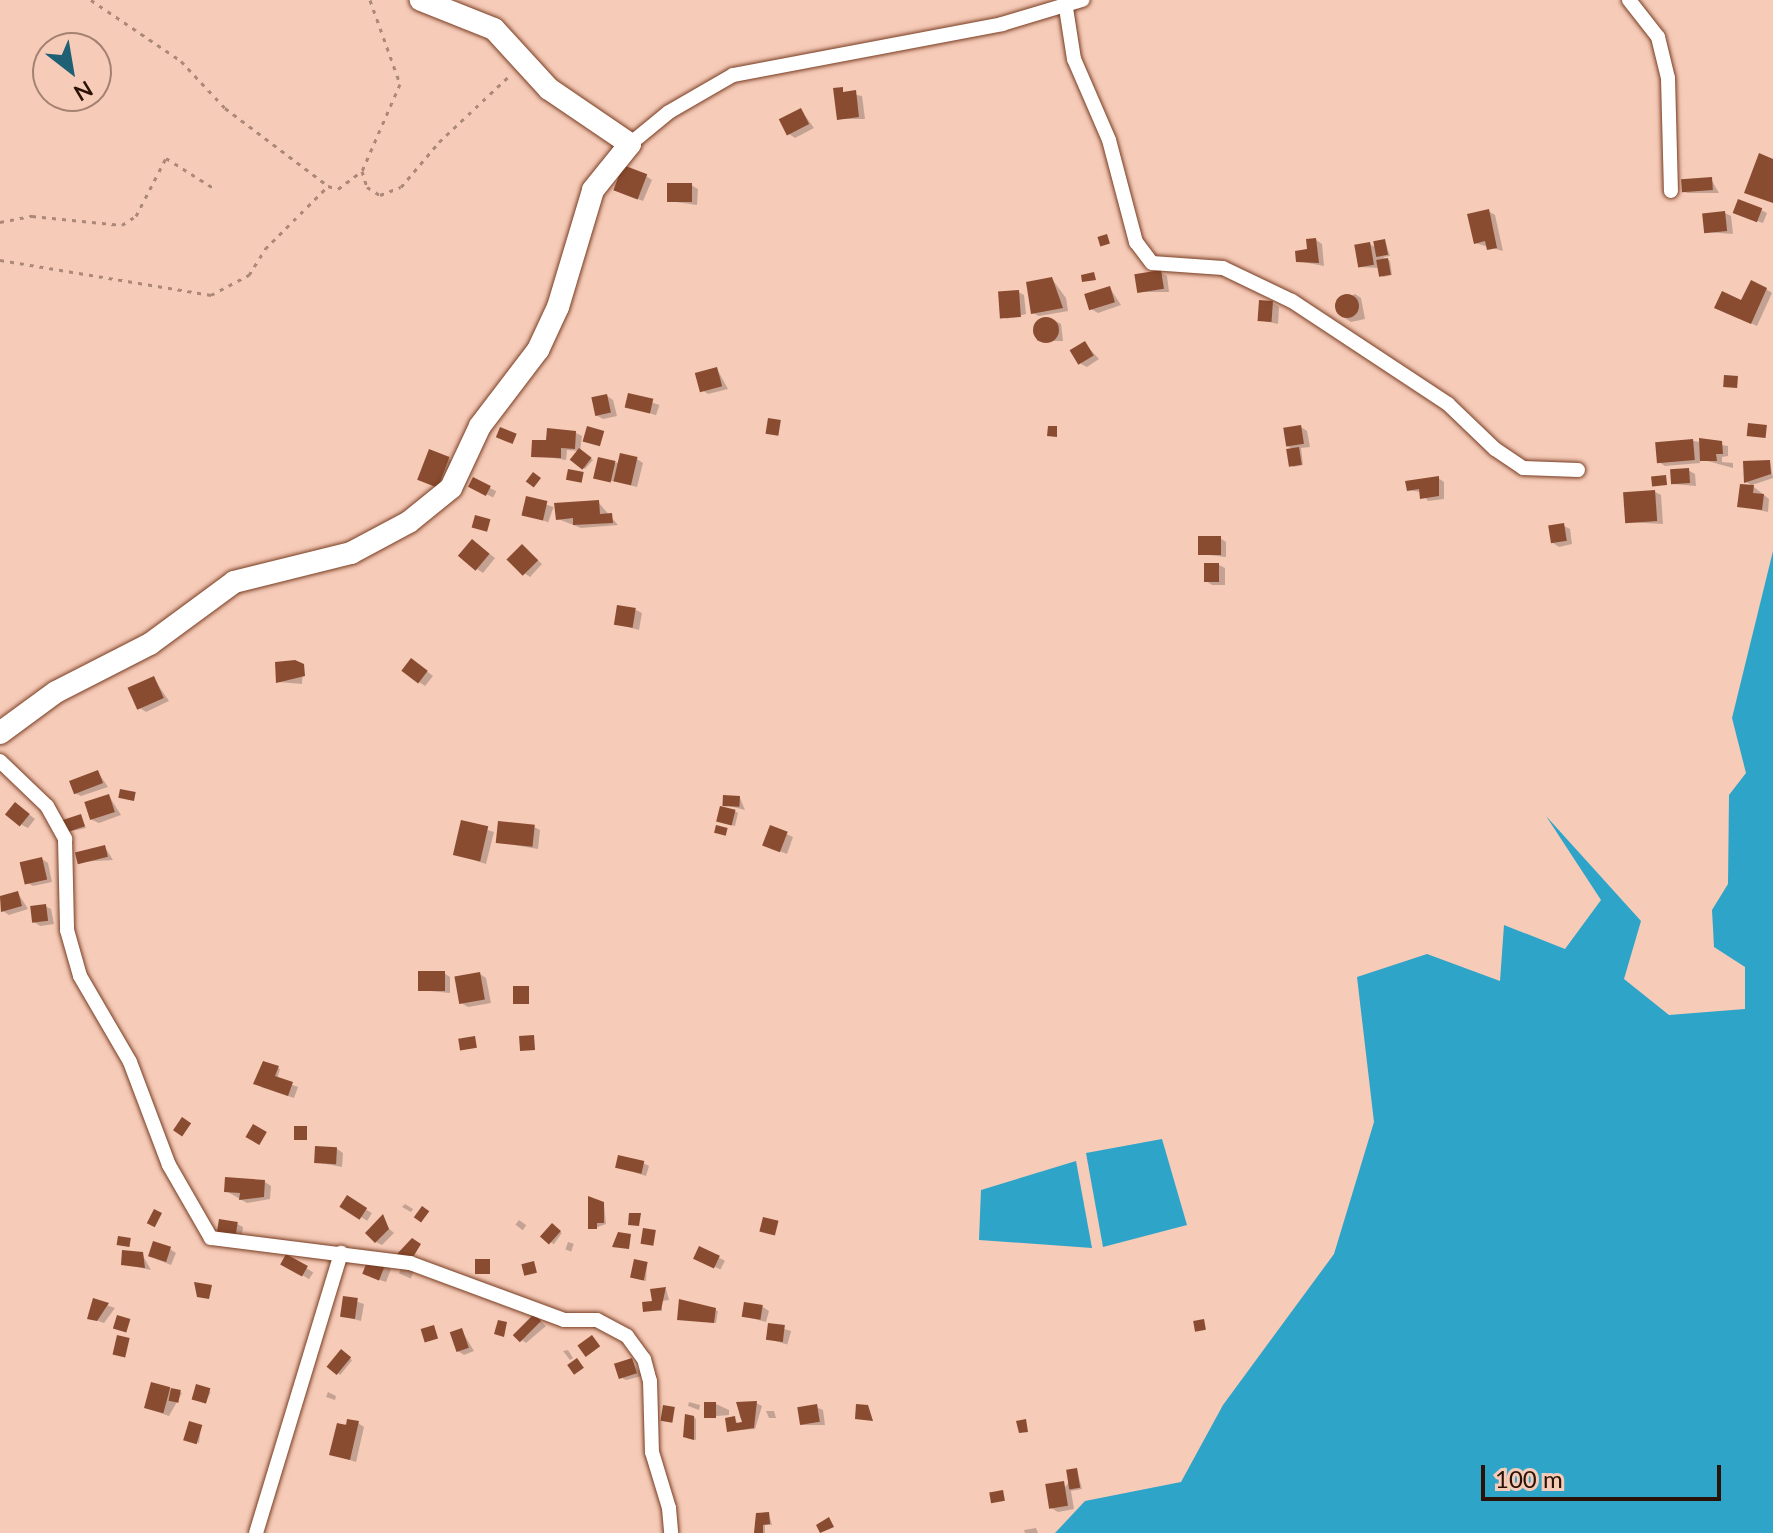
<!DOCTYPE html>
<html>
<head>
<meta charset="utf-8">
<style>
	body { margin:0 }
	#map { position:relative; width:1773px; height:1533px; overflow:hidden; background:#f6cbb8; font-family:Lato,sans-serif }
	div>[style] { position:absolute }
	[style*='--x'] { left:calc(var(--x)*1px); top:calc(var(--y)*1px); width:calc(var(--w)*1px); rotate:calc(var(--a)*1deg) }
	.water>* { inset:0; background:#2ea4c9 }
	.shadow>* { inset:0; background:#0003; transform-origin:0 0 }
	.building>* { inset:0; background:#894c31; transform-origin:0 0 }
	.round { border-radius:50% }
	.path>* { height:3px; margin-top:-1.5px; transform-origin:0; background:repeating-linear-gradient(90deg,#ac8878 0 4px,transparent 0 10px) }
	.roads { filter:drop-shadow(0 0 2px #783c21) drop-shadow(0 0 2px #783c21) }
	.street>* { height:14px; margin:-7px; padding:0 7px; transform-origin:7px; border-radius:7px; background:#fff }
	.secondary>* { height:22px; margin:-11px; padding:0 11px; transform-origin:11px; border-radius:11px; background:#fff }
	span { translate:-50% -50%; white-space:nowrap; text-align:center; line-height:1.15; -webkit-text-stroke:8px #f6cbb8; paint-order:stroke }
	.north { position:absolute; left:32px; top:32px; width:80px; height:80px; box-sizing:border-box; background:#f6cbb8; border:2px solid #a58171; border-radius:50%; rotate:149deg; font-size:22px; font-weight:700; line-height:32px; text-align:center; color:#2b1207 }
	.north::after { content:''; display:block; margin:auto; width:28px; height:36px; background:#1f6075; clip-path:polygon(50% 0,100% 100%,50% 72%,0 100%) }
	.scale { position:absolute; left:1481px; top:1465px; width:240px; height:36px; box-sizing:border-box; border:4px solid #2b1207; border-top:0; padding-left:10px; font-size:24px; line-height:28px; white-space:nowrap; color:#2b1207; -webkit-text-stroke:6px #f6cbb8; paint-order:stroke }
</style>
</head>
<body>
<div id="map">
	<div class="water">
		<i style="clip-path:polygon(1773px 551px,1773px 1533px,1055px 1533px,1085px 1501px,1181px 1482px,1223px 1405px,1334px 1254px,1374px 1122px,1357px 977px,1427px 954px,1500px 981px,1504px 925px,1565px 949px,1601px 900px,1546px 816px,1641px 921px,1624px 979px,1669px 1015px,1745px 1009px,1745px 967px,1714px 947px,1712px 910px,1728px 884px,1729px 795px,1746px 773px,1732px 718px)"></i>
		<i style="clip-path:polygon(1162px 1139px,1187px 1225px,1103px 1247px,1086px 1153px)"></i>
		<i style="clip-path:polygon(1076px 1161px,1092px 1248px,979px 1240px,981px 1190px)"></i>
	</div>
	<div class="shadow">
		<i style="clip-path:polygon(835px 91px,862px 96px,865px 119px,839px 119px)"></i>
		<i style="clip-path:polygon(801px 110px,814px 128px,795px 138px,789px 134px)"></i>
		<i style="clip-path:polygon(646px 176px,652px 180px,643px 201px,622px 193px)"></i>
		<i style="clip-path:polygon(1711px 179px,1719px 193px,1685px 193px)"></i>
		<i style="clip-path:polygon(691px 185px,698px 189px,697px 205px,669px 201px)"></i>
		<i style="clip-path:polygon(1761px 210px,1767px 213px,1763px 223px,1742px 216px)"></i>
		<i style="clip-path:polygon(1488px 211px,1495px 215px,1503px 251px,1475px 243px)"></i>
		<i style="clip-path:polygon(1725px 213px,1731px 216px,1733px 234px,1706px 232px)"></i>
		<i style="clip-path:polygon(1316px 240px,1322px 244px,1324px 266px,1298px 261px)"></i>
		<i style="clip-path:polygon(1385px 241px,1390px 256px,1383px 257px,1390px 261px,1392px 275px,1383px 277px,1379px 268px,1359px 267px,1370px 244px,1376px 248px)"></i>
		<i style="clip-path:polygon(1160px 272px,1167px 276px,1169px 292px,1138px 292px)"></i>
		<i style="clip-path:polygon(1052px 279px,1066px 298px,1068px 311px,1039px 316px,1033px 313px)"></i>
		<i style="clip-path:polygon(1110px 288px,1121px 305px,1098px 313px,1091px 309px)"></i>
		<i style="clip-path:polygon(1766px 289px,1772px 293px,1757px 326px,1723px 310px)"></i>
		<i style="clip-path:polygon(1018px 292px,1024px 295px,1026px 314px,1006px 319px)"></i>
		<i style="clip-path:polygon(1355px 294px,1361px 298px,1365px 319px,1351px 322px,1337px 313px,1336px 304px)"></i>
		<i style="clip-path:polygon(1273px 303px,1279px 307px,1278px 324px,1259px 320px)"></i>
		<i style="clip-path:polygon(1054px 320px,1061px 324px,1063px 341px,1037px 341px,1035px 323px)"></i>
		<i style="clip-path:polygon(1085px 344px,1099px 359px,1087px 367px,1081px 364px)"></i>
		<i style="clip-path:polygon(717px 369px,728px 389px,708px 394px,702px 390px)"></i>
		<i style="left:629px;top:395px;width:32px;height:11px;rotate:18deg"></i>
		<i style="clip-path:polygon(607px 396px,613px 400px,617px 416px,603px 419px,596px 415px)"></i>
		<i style="clip-path:polygon(1301px 427px,1307px 431px,1310px 447px,1301px 448px,1303px 465px,1293px 467px,1294px 450px,1287px 446px)"></i>
		<i style="clip-path:polygon(576px 433px,582px 436px,580px 451px,593px 460px,585px 469px,573px 459px,579px 451px,567px 450px,566px 460px,533px 455px,548px 442px)"></i>
		<i style="clip-path:polygon(1693px 441px,1728px 446px,1728px 456px,1722px 457px,1722px 462px,1733px 463px,1733px 468px,1700px 459px,1700px 463px,1665px 466px,1659px 462px)"></i>
		<i style="clip-path:polygon(449px 459px,455px 462px,445px 490px,426px 483px)"></i>
		<i style="clip-path:polygon(637px 459px,643px 463px,637px 487px,595px 477px,615px 463px)"></i>
		<i style="clip-path:polygon(1770px 462px,1773px 478px,1752px 485px,1746px 482px)"></i>
		<i style="clip-path:polygon(1688px 470px,1695px 474px,1696px 486px,1673px 484px)"></i>
		<i style="clip-path:polygon(1438px 478px,1444px 482px,1444px 499px,1428px 501px,1421px 492px,1408px 490px)"></i>
		<i style="left:474px;top:480px;width:25px;height:7px;rotate:27deg"></i>
		<i style="clip-path:polygon(1754px 487px,1769px 499px,1768px 512px,1740px 506px)"></i>
		<i style="clip-path:polygon(1655px 492px,1661px 495px,1663px 524px,1627px 522px)"></i>
		<i style="left:527px;top:498px;width:28px;height:16px;rotate:19deg"></i>
		<i style="clip-path:polygon(598px 502px,618px 525px,581px 528px,558px 519px)"></i>
		<i style="clip-path:polygon(1564px 526px,1570px 529px,1572px 544px,1559px 547px,1553px 543px)"></i>
		<i style="clip-path:polygon(1220px 538px,1226px 542px,1226px 557px,1200px 554px)"></i>
		<i style="clip-path:polygon(478px 545px,495px 558px,483px 573px,477px 569px)"></i>
		<i style="clip-path:polygon(528px 551px,542px 564px,530px 577px,524px 573px)"></i>
		<i style="clip-path:polygon(1219px 565px,1225px 568px,1225px 585px,1212px 585px,1206px 581px)"></i>
		<i style="clip-path:polygon(636px 610px,642px 613px,639px 630px,616px 624px)"></i>
		<i style="clip-path:polygon(417px 664px,433px 676px,425px 686px,419px 682px)"></i>
		<i style="clip-path:polygon(303px 666px,302px 684px,278px 682px)"></i>
		<i style="clip-path:polygon(154px 679px,169px 701px,146px 712px,140px 708px)"></i>
		<i style="clip-path:polygon(98px 772px,108px 787px,81px 796px,75px 793px)"></i>
		<i style="clip-path:polygon(109px 796px,121px 815px,99px 823px,92px 820px)"></i>
		<i style="clip-path:polygon(740px 798px,745px 810px,725px 805px)"></i>
		<i style="clip-path:polygon(21px 808px,35px 819px,28px 828px,22px 825px)"></i>
		<i style="clip-path:polygon(733px 810px,738px 813px,735px 826px,720px 822px)"></i>
		<i style="clip-path:polygon(80px 816px,86px 828px,68px 832px)"></i>
		<i style="clip-path:polygon(462px 822px,494px 832px,486px 864px,455px 854px)"></i>
		<i style="clip-path:polygon(534px 827px,540px 830px,538px 849px,497px 842px)"></i>
		<i style="clip-path:polygon(771px 827px,793px 837px,787px 854px,771px 848px)"></i>
		<i style="clip-path:polygon(105px 847px,113px 860px,79px 862px)"></i>
		<i style="clip-path:polygon(42px 859px,48px 863px,52px 882px,33px 886px,26px 882px)"></i>
		<i style="clip-path:polygon(18px 893px,28px 909px,9px 915px,3px 911px,0 898px)"></i>
		<i style="clip-path:polygon(45px 906px,51px 909px,54px 924px,40px 926px,34px 922px)"></i>
		<i style="clip-path:polygon(444px 973px,450px 977px,450px 993px,420px 990px)"></i>
		<i style="clip-path:polygon(480px 974px,486px 978px,491px 1003px,468px 1007px,461px 1003px)"></i>
		<i style="clip-path:polygon(264px 1063px,280px 1069px,277px 1079px,298px 1087px,294px 1098px,261px 1087px)"></i>
		<i style="clip-path:polygon(337px 1149px,343px 1153px,342px 1167px,315px 1162px)"></i>
		<i style="clip-path:polygon(643px 1163px,649px 1166px,646px 1176px,617px 1167px)"></i>
		<i style="clip-path:polygon(265px 1182px,271px 1186px,270px 1199px,247px 1203px,226px 1191px)"></i>
		<i style="left:347px;top:1198px;width:29px;height:9px;rotate:31deg"></i>
		<i style="clip-path:polygon(405px 1204px,413px 1209px,411px 1212px,402px 1207px)"></i>
		<i style="clip-path:polygon(604px 1204px,606px 1224px,592px 1229px,590px 1228px)"></i>
		<i style="left:519px;top:1220px;width:9px;height:6px;rotate:36deg"></i>
		<i style="clip-path:polygon(237px 1224px,243px 1227px,241px 1242px,225px 1239px)"></i>
		<i style="clip-path:polygon(386px 1226px,394px 1233px,382px 1245px,376px 1242px)"></i>
		<i style="left:552px;top:1226px;width:12px;height:14px;rotate:35deg"></i>
		<i style="left:568px;top:1242px;width:6px;height:8px;rotate:18deg"></i>
		<i style="left:700px;top:1248px;width:28px;height:10px;rotate:27deg"></i>
		<i style="clip-path:polygon(170px 1249px,176px 1253px,171px 1265px,156px 1259px)"></i>
		<i style="clip-path:polygon(142px 1254px,151px 1270px,123px 1264px)"></i>
		<i style="left:287px;top:1256px;width:31px;height:8px;rotate:32deg"></i>
		<i style="clip-path:polygon(647px 1264px,646px 1281px,634px 1278px)"></i>
		<i style="clip-path:polygon(385px 1265px,391px 1269px,386px 1282px,371px 1277px)"></i>
		<i style="left:402px;top:1266px;width:13px;height:8px;rotate:23deg"></i>
		<i style="clip-path:polygon(666px 1289px,669px 1300px,662px 1301px,662px 1311px,645px 1311px)"></i>
		<i style="clip-path:polygon(345px 1298px,364px 1304px,361px 1321px,342px 1316px)"></i>
		<i style="clip-path:polygon(95px 1301px,115px 1308px,104px 1323px,90px 1318px)"></i>
		<i style="clip-path:polygon(680px 1302px,718px 1311px,716px 1323px,679px 1318px)"></i>
		<i style="clip-path:polygon(763px 1307px,769px 1311px,766px 1322px,744px 1316px)"></i>
		<i style="clip-path:polygon(535px 1316px,546px 1326px,526px 1343px,514px 1334px)"></i>
		<i style="left:770px;top:1325px;width:22px;height:14px;rotate:16deg"></i>
		<i style="clip-path:polygon(462px 1331px,474px 1351px,464px 1355px,458px 1351px)"></i>
		<i style="clip-path:polygon(568px 1350px,573px 1358px,570px 1360px,563px 1351px)"></i>
		<i style="left:342px;top:1352px;width:13px;height:19px;rotate:39deg"></i>
		<i style="clip-path:polygon(632px 1360px,642px 1376px,626px 1380px,620px 1377px)"></i>
		<i style="clip-path:polygon(152px 1384px,182px 1393px,169px 1416px,146px 1408px)"></i>
		<i style="left:198px;top:1386px;width:14px;height:13px;rotate:25deg"></i>
		<i style="clip-path:polygon(328px 1392px,336px 1396px,335px 1400px,326px 1397px)"></i>
		<i style="clip-path:polygon(689px 1402px,700px 1405px,699px 1410px,688px 1406px)"></i>
		<i style="clip-path:polygon(756px 1403px,762px 1406px,755px 1429px,729px 1431px,735px 1418px,738px 1425px,746px 1421px,740px 1418px,738px 1404px)"></i>
		<i style="clip-path:polygon(716px 1404px,729px 1410px,729px 1415px,705px 1417px)"></i>
		<i style="clip-path:polygon(816px 1407px,823px 1410px,825px 1425px,801px 1425px)"></i>
		<i style="clip-path:polygon(766px 1411px,774px 1411px,776px 1418px,769px 1418px)"></i>
		<i style="clip-path:polygon(694px 1417px,696px 1419px,696px 1440px,687px 1438px)"></i>
		<i style="clip-path:polygon(358px 1423px,364px 1427px,356px 1462px,331px 1454px,339px 1425px)"></i>
		<i style="clip-path:polygon(201px 1427px,199px 1443px,188px 1440px)"></i>
		<i style="clip-path:polygon(1077px 1470px,1082px 1489px,1071px 1491px,1074px 1509px,1058px 1512px,1051px 1508px)"></i>
		<i style="clip-path:polygon(769px 1514px,772px 1525px,765px 1525px,765px 1533px,756px 1533px)"></i>
		<i style="clip-path:polygon(1036px 1528px,1038px 1533px,1025px 1533px,1024px 1530px)"></i>
	</div>
	<div class="building">
		<i style="clip-path:polygon(843px 87px,843px 92px,856px 90px,859px 117px,837px 120px,833px 88px)"></i>
		<i style="left:801px;top:108px;width:18px;height:25px;rotate:63deg"></i>
		<i style="clip-path:polygon(1759px 153px,1773px 159px,1773px 203px,1744px 193px)"></i>
		<i style="left:623px;top:165px;width:26px;height:27px;rotate:21deg"></i>
		<i style="left:1712px;top:177px;width:13px;height:31px;rotate:86deg"></i>
		<i style="left:667px;top:183px;width:25px;height:19px"></i>
		<i style="left:1738px;top:199px;width:26px;height:15px;rotate:21deg"></i>
		<i style="clip-path:polygon(1489px 209px,1497px 248px,1487px 250px,1485px 241px,1474px 244px,1467px 214px)"></i>
		<i style="left:1725px;top:211px;width:20px;height:23px;rotate:84deg"></i>
		<i style="left:1107px;top:234px;width:10px;height:10px;rotate:73deg"></i>
		<i style="clip-path:polygon(1316px 238px,1319px 263px,1296px 262px,1295px 251px,1307px 249px,1306px 239px)"></i>
		<i style="left:1385px;top:239px;width:16px;height:12px;rotate:79deg"></i>
		<i style="left:1370px;top:242px;width:23px;height:16px;rotate:80deg"></i>
		<i style="left:1388px;top:258px;width:17px;height:12px;rotate:80deg"></i>
		<i style="left:1161px;top:270px;width:19px;height:27px;rotate:81deg"></i>
		<i style="clip-path:polygon(1094px 272px,1096px 280px,1082px 282px,1081px 275px)"></i>
		<i style="clip-path:polygon(1052px 277px,1063px 308px,1031px 314px,1026px 282px)"></i>
		<i style="clip-path:polygon(1751px 280px,1767px 288px,1751px 324px,1714px 308px,1722px 291px,1741px 300px)"></i>
		<i style="left:1110px;top:286px;width:17px;height:27px;rotate:73deg"></i>
		<i style="left:1019px;top:290px;width:27px;height:21px;rotate:86deg"></i>
		<i class="round" style="left:1335px;top:294px;width:24px;height:24px"></i>
		<i style="left:1259px;top:300px;width:14px;height:21px;rotate:4deg"></i>
		<i class="round" style="left:1033px;top:317px;width:26px;height:26px"></i>
		<i style="left:1085px;top:341px;width:17px;height:18px;rotate:59deg"></i>
		<i style="left:717px;top:367px;width:20px;height:23px;rotate:75deg"></i>
		<i style="left:1724px;top:375px;width:14px;height:12px;rotate:4deg"></i>
		<i style="left:628px;top:393px;width:26px;height:15px;rotate:13deg"></i>
		<i style="left:607px;top:394px;width:19px;height:16px;rotate:78deg"></i>
		<i style="left:768px;top:418px;width:13px;height:16px;rotate:9deg"></i>
		<i style="left:1748px;top:423px;width:19px;height:13px;rotate:6deg"></i>
		<i style="left:1301px;top:425px;width:19px;height:18px;rotate:81deg"></i>
		<i style="left:587px;top:426px;width:18px;height:16px;rotate:16deg"></i>
		<i style="clip-path:polygon(1048px 426px,1057px 426px,1057px 437px,1047px 436px)"></i>
		<i style="left:500px;top:427px;width:18px;height:11px;rotate:22deg"></i>
		<i style="clip-path:polygon(547px 428px,576px 431px,575px 449px,561px 448px,561px 458px,531px 457px,532px 440px,546px 440px)"></i>
		<i style="clip-path:polygon(1699px 438px,1722px 441px,1723px 454px,1716px 454px,1717px 461px,1700px 461px)"></i>
		<i style="left:1693px;top:439px;width:21px;height:38px;rotate:85deg"></i>
		<i style="left:1299px;top:447px;width:18px;height:13px;rotate:81deg"></i>
		<i style="left:579px;top:448px;width:16px;height:15px;rotate:38deg"></i>
		<i style="left:429px;top:449px;width:22px;height:33px;rotate:21deg"></i>
		<i style="left:620px;top:453px;width:18px;height:29px;rotate:13deg"></i>
		<i style="left:598px;top:457px;width:18px;height:22px;rotate:13deg"></i>
		<i style="clip-path:polygon(1770px 460px,1771px 474px,1744px 483px,1743px 461px)"></i>
		<i style="left:1689px;top:468px;width:15px;height:19px;rotate:86deg"></i>
		<i style="left:568px;top:469px;width:16px;height:11px;rotate:11deg"></i>
		<i style="left:533px;top:472px;width:10px;height:12px;rotate:37deg"></i>
		<i style="left:1666px;top:475px;width:10px;height:15px;rotate:84deg"></i>
		<i style="clip-path:polygon(1439px 476px,1439px 496px,1420px 499px,1419px 489px,1407px 491px,1405px 481px)"></i>
		<i style="left:473px;top:477px;width:20px;height:11px;rotate:27deg"></i>
		<i style="clip-path:polygon(1740px 484px,1754px 485px,1753px 493px,1764px 494px,1762px 510px,1737px 507px)"></i>
		<i style="left:1655px;top:490px;width:31px;height:32px;rotate:86deg"></i>
		<i style="left:526px;top:496px;width:22px;height:20px;rotate:13deg"></i>
		<i style="clip-path:polygon(599px 500px,600px 514px,612px 513px,613px 523px,573px 525px,573px 518px,556px 520px,554px 503px)"></i>
		<i style="left:475px;top:515px;width:16px;height:13px;rotate:15deg"></i>
		<i style="left:1564px;top:523px;width:18px;height:16px;rotate:81deg"></i>
		<i style="left:1198px;top:536px;width:23px;height:19px"></i>
		<i style="left:472px;top:539px;width:23px;height:22px;rotate:40deg"></i>
		<i style="left:522px;top:544px;width:23px;height:22px;rotate:45deg"></i>
		<i style="left:1204px;top:563px;width:15px;height:19px"></i>
		<i style="left:617px;top:605px;width:19px;height:20px;rotate:9deg"></i>
		<i style="left:411px;top:658px;width:21px;height:16px;rotate:37deg"></i>
		<i style="clip-path:polygon(295px 660px,304px 664px,305px 676px,276px 683px,275px 662px)"></i>
		<i style="left:154px;top:676px;width:24px;height:29px;rotate:66deg"></i>
		<i style="left:98px;top:770px;width:14px;height:31px;rotate:69deg"></i>
		<i style="left:120px;top:789px;width:16px;height:9px;rotate:11deg"></i>
		<i style="left:109px;top:794px;width:19px;height:26px;rotate:72deg"></i>
		<i style="left:723px;top:795px;width:17px;height:11px;rotate:3deg"></i>
		<i style="left:15px;top:802px;width:19px;height:16px;rotate:39deg"></i>
		<i style="left:720px;top:806px;width:16px;height:16px;rotate:14deg"></i>
		<i style="left:81px;top:814px;width:13px;height:20px;rotate:72deg"></i>
		<i style="left:461px;top:820px;width:28px;height:36px;rotate:13deg"></i>
		<i style="left:498px;top:821px;width:37px;height:22px;rotate:6deg"></i>
		<i style="left:716px;top:825px;width:12px;height:8px;rotate:14deg"></i>
		<i style="left:770px;top:825px;width:19px;height:22px;rotate:21deg"></i>
		<i style="left:105px;top:845px;width:12px;height:31px;rotate:76deg"></i>
		<i style="left:42px;top:857px;width:23px;height:23px;rotate:77deg"></i>
		<i style="clip-path:polygon(18px 891px,22px 906px,1px 912px,0 896px)"></i>
		<i style="left:46px;top:904px;width:17px;height:16px;rotate:83deg"></i>
		<i style="left:445px;top:971px;width:20px;height:27px;rotate:90deg"></i>
		<i style="left:480px;top:972px;width:28px;height:26px;rotate:80deg"></i>
		<i style="left:529px;top:986px;width:18px;height:16px;rotate:90deg"></i>
		<i style="left:534px;top:1035px;width:15px;height:15px;rotate:86deg"></i>
		<i style="left:475px;top:1036px;width:12px;height:17px;rotate:81deg"></i>
		<i style="clip-path:polygon(263px 1061px,279px 1066px,275px 1076px,293px 1082px,288px 1096px,253px 1084px)"></i>
		<i style="left:182px;top:1117px;width:11px;height:16px;rotate:34deg"></i>
		<i style="left:253px;top:1124px;width:16px;height:15px;rotate:30deg"></i>
		<i style="left:294px;top:1126px;width:13px;height:14px"></i>
		<i style="left:315px;top:1146px;width:22px;height:17px;rotate:3deg"></i>
		<i style="left:618px;top:1155px;width:27px;height:13px;rotate:13deg"></i>
		<i style="clip-path:polygon(225px 1177px,265px 1180px,264px 1197px,239px 1200px,240px 1193px,224px 1192px)"></i>
		<i style="left:347px;top:1195px;width:24px;height:14px;rotate:33deg"></i>
		<i style="clip-path:polygon(588px 1196px,604px 1202px,604px 1223px,597px 1223px,597px 1229px,588px 1229px)"></i>
		<i style="left:422px;top:1206px;width:9px;height:14px;rotate:36deg"></i>
		<i style="left:154px;top:1209px;width:9px;height:16px;rotate:27deg"></i>
		<i style="clip-path:polygon(629px 1213px,641px 1213px,639px 1226px,628px 1225px)"></i>
		<i style="clip-path:polygon(383px 1214px,389px 1229px,375px 1243px,365px 1233px)"></i>
		<i style="left:763px;top:1217px;width:16px;height:15px;rotate:14deg"></i>
		<i style="left:219px;top:1219px;width:19px;height:18px;rotate:9deg"></i>
		<i style="left:552px;top:1223px;width:12px;height:18px;rotate:42deg"></i>
		<i style="left:643px;top:1228px;width:13px;height:16px;rotate:9deg"></i>
		<i style="clip-path:polygon(618px 1232px,631px 1234px,629px 1249px,612px 1247px)"></i>
		<i style="left:118px;top:1236px;width:13px;height:9px;rotate:9deg"></i>
		<i style="clip-path:polygon(412px 1238px,421px 1244px,410px 1262px,397px 1254px)"></i>
		<i style="left:153px;top:1241px;width:19px;height:16px;rotate:18deg"></i>
		<i style="left:699px;top:1246px;width:23px;height:14px;rotate:25deg"></i>
		<i style="clip-path:polygon(122px 1250px,143px 1252px,145px 1268px,121px 1265px)"></i>
		<i style="left:286px;top:1254px;width:25px;height:12px;rotate:29deg"></i>
		<i style="left:369px;top:1257px;width:18px;height:18px;rotate:22deg"></i>
		<i style="left:475px;top:1259px;width:15px;height:15px"></i>
		<i style="left:634px;top:1259px;width:14px;height:19px;rotate:12deg"></i>
		<i style="left:534px;top:1261px;width:12px;height:13px;rotate:76deg"></i>
		<i style="clip-path:polygon(194px 1282px,212px 1285px,209px 1299px,197px 1297px)"></i>
		<i style="clip-path:polygon(666px 1287px,661px 1310px,643px 1312px,642px 1302px,652px 1301px,650px 1289px)"></i>
		<i style="left:343px;top:1296px;width:15px;height:21px;rotate:8deg"></i>
		<i style="clip-path:polygon(93px 1298px,109px 1303px,97px 1321px,87px 1319px)"></i>
		<i style="clip-path:polygon(679px 1299px,716px 1308px,714px 1323px,677px 1320px)"></i>
		<i style="left:744px;top:1302px;width:19px;height:15px;rotate:9deg"></i>
		<i style="left:534px;top:1314px;width:10px;height:30px;rotate:45deg"></i>
		<i style="left:117px;top:1315px;width:14px;height:14px;rotate:17deg"></i>
		<i style="left:1204px;top:1319px;width:11px;height:11px;rotate:80deg"></i>
		<i style="clip-path:polygon(498px 1320px,507px 1322px,504px 1337px,494px 1334px)"></i>
		<i style="left:768px;top:1323px;width:17px;height:17px;rotate:7deg"></i>
		<i style="left:434px;top:1325px;width:14px;height:14px;rotate:73deg"></i>
		<i style="left:462px;top:1328px;width:21px;height:13px;rotate:71deg"></i>
		<i style="left:117px;top:1335px;width:13px;height:20px;rotate:13deg"></i>
		<i style="left:592px;top:1335px;width:14px;height:18px;rotate:54deg"></i>
		<i style="left:341px;top:1349px;width:13px;height:23px;rotate:39deg"></i>
		<i style="left:577px;top:1358px;width:12px;height:12px;rotate:55deg"></i>
		<i style="left:632px;top:1358px;width:16px;height:19px;rotate:72deg"></i>
		<i style="left:151px;top:1382px;width:20px;height:27px;rotate:15deg"></i>
		<i style="left:196px;top:1384px;width:15px;height:16px;rotate:16deg"></i>
		<i style="left:171px;top:1388px;width:10px;height:13px;rotate:11deg"></i>
		<i style="clip-path:polygon(757px 1401px,754px 1428px,727px 1432px,725px 1418px,735px 1416px,736px 1423px,742px 1422px,736px 1402px)"></i>
		<i style="left:704px;top:1402px;width:12px;height:16px"></i>
		<i style="left:817px;top:1404px;width:18px;height:20px;rotate:81deg"></i>
		<i style="clip-path:polygon(856px 1404px,868px 1405px,873px 1421px,855px 1419px)"></i>
		<i style="left:663px;top:1405px;width:12px;height:16px;rotate:9deg"></i>
		<i style="clip-path:polygon(685px 1414px,694px 1416px,694px 1440px,683px 1437px)"></i>
		<i style="clip-path:polygon(347px 1419px,359px 1421px,350px 1460px,329px 1455px,337px 1423px,346px 1425px)"></i>
		<i style="clip-path:polygon(1026px 1419px,1028px 1432px,1019px 1433px,1016px 1421px)"></i>
		<i style="left:189px;top:1421px;width:14px;height:20px;rotate:17deg"></i>
		<i style="left:1077px;top:1468px;width:20px;height:11px;rotate:81deg"></i>
		<i style="left:1064px;top:1481px;width:25px;height:19px;rotate:81deg"></i>
		<i style="left:1003px;top:1490px;width:11px;height:14px;rotate:80deg"></i>
		<i style="clip-path:polygon(769px 1512px,770px 1524px,763px 1525px,763px 1533px,754px 1533px,756px 1513px)"></i>
		<i style="clip-path:polygon(829px 1517px,834px 1527px,820px 1533px,816px 1525px)"></i>
	</div>
	<div class="path">
		<i style="--x:91;--y:0;--w:109;--a:34.1"></i>
		<i style="--x:181;--y:61;--w:64;--a:46.9"></i>
		<i style="--x:225;--y:108;--w:129;--a:37.1"></i>
		<i style="--x:328;--y:186;--w:10;--a:17"></i>
		<i style="--x:338;--y:189;--w:30;--a:-37"></i>
		<i style="--x:370;--y:0;--w:89;--a:70.3"></i>
		<i style="--x:400;--y:84;--w:95;--a:113.6"></i>
		<i style="--x:362;--y:171;--w:17;--a:73"></i>
		<i style="--x:367;--y:187;--w:15;--a:32"></i>
		<i style="--x:380;--y:195;--w:22;--a:-21"></i>
		<i style="--x:401;--y:187;--w:59;--a:-49.8"></i>
		<i style="--x:439;--y:142;--w:98;--a:-43.3"></i>
		<i style="--x:0;--y:222;--w:33;--a:-11"></i>
		<i style="--x:32;--y:216;--w:90;--a:5.7"></i>
		<i style="--x:122;--y:225;--w:17;--a:-33"></i>
		<i style="--x:136;--y:216;--w:65;--a:-62.7"></i>
		<i style="--x:166;--y:158;--w:58;--a:32.3"></i>
		<i style="--x:0;--y:260;--w:214;--a:9.4"></i>
		<i style="--x:211;--y:295;--w:43;--a:-27.8"></i>
		<i style="--x:249;--y:275;--w:31;--a:-58"></i>
		<i style="--x:265;--y:249;--w:89;--a:-45"></i>
	</div>
	<div class="roads">
		<div class="street">
			<i style="--x:1629;--y:0;--w:47;--a:51.9"></i>
			<i style="--x:1658;--y:37;--w:42;--a:76.3"></i>
			<i style="--x:1668;--y:78;--w:113;--a:88.5"></i>
			<i style="--x:1066;--y:8;--w:52;--a:81.1"></i>
			<i style="--x:1074;--y:59;--w:88;--a:66.6"></i>
			<i style="--x:1109;--y:140;--w:106;--a:75.2"></i>
			<i style="--x:1136;--y:242;--w:26;--a:53"></i>
			<i style="--x:1152;--y:263;--w:71;--a:4"></i>
			<i style="--x:1223;--y:268;--w:76;--a:25.6"></i>
			<i style="--x:1292;--y:301;--w:187;--a:33.4"></i>
			<i style="--x:1448;--y:404;--w:65;--a:43.8"></i>
			<i style="--x:1495;--y:449;--w:34;--a:34"></i>
			<i style="--x:1523;--y:468;--w:55;--a:2.1"></i>
			<i style="--x:630;--y:144;--w:50;--a:-39.4"></i>
			<i style="--x:669;--y:112;--w:74;--a:-30"></i>
			<i style="--x:733;--y:75;--w:274;--a:-10.7"></i>
			<i style="--x:1002;--y:24;--w:84;--a:-16.7"></i>
			<i style="--x:0;--y:761;--w:65;--a:43.8"></i>
			<i style="--x:47;--y:806;--w:38;--a:61"></i>
			<i style="--x:65;--y:839;--w:91;--a:88.7"></i>
			<i style="--x:67;--y:930;--w:48;--a:74.2"></i>
			<i style="--x:80;--y:976;--w:99;--a:59.8"></i>
			<i style="--x:130;--y:1062;--w:110;--a:69.3"></i>
			<i style="--x:169;--y:1165;--w:84;--a:60.1"></i>
			<i style="--x:211;--y:1238;--w:201;--a:7.2"></i>
			<i style="--x:410;--y:1263;--w:164;--a:20.3"></i>
			<i style="--x:564;--y:1320;--w:33;--a:0"></i>
			<i style="--x:597;--y:1320;--w:34;--a:28"></i>
			<i style="--x:627;--y:1336;--w:29;--a:54"></i>
			<i style="--x:644;--y:1359;--w:23;--a:75"></i>
			<i style="--x:650;--y:1381;--w:71;--a:88.4"></i>
			<i style="--x:652;--y:1452;--w:59;--a:73.1"></i>
			<i style="--x:669;--y:1508;--w:25;--a:85"></i>
			<i style="--x:256;--y:1533;--w:293;--a:-73.1"></i>
		</div>
		<div class="secondary">
			<i style="--x:0;--y:733;--w:69;--a:-36.2"></i>
			<i style="--x:56;--y:692;--w:106;--a:-27.1"></i>
			<i style="--x:150;--y:644;--w:104;--a:-36.4"></i>
			<i style="--x:234;--y:582;--w:121;--a:-13.9"></i>
			<i style="--x:351;--y:553;--w:66;--a:-28.1"></i>
			<i style="--x:409;--y:522;--w:54;--a:-39"></i>
			<i style="--x:451;--y:488;--w:68;--a:-64.9"></i>
			<i style="--x:480;--y:426;--w:96;--a:-52.7"></i>
			<i style="--x:538;--y:350;--w:47;--a:-65.1"></i>
			<i style="--x:558;--y:307;--w:122;--a:-73.3"></i>
			<i style="--x:593;--y:190;--w:59;--a:-51.2"></i>
			<i style="--x:630;--y:144;--w:98;--a:-145.8"></i>
			<i style="--x:549;--y:89;--w:81;--a:-132.5"></i>
			<i style="--x:494;--y:29;--w:79;--a:-158.3"></i>
		</div>
	</div>
	<div class="north">N</div>
	<div class="scale">100 m</div>
</div>
</body>
</html>
